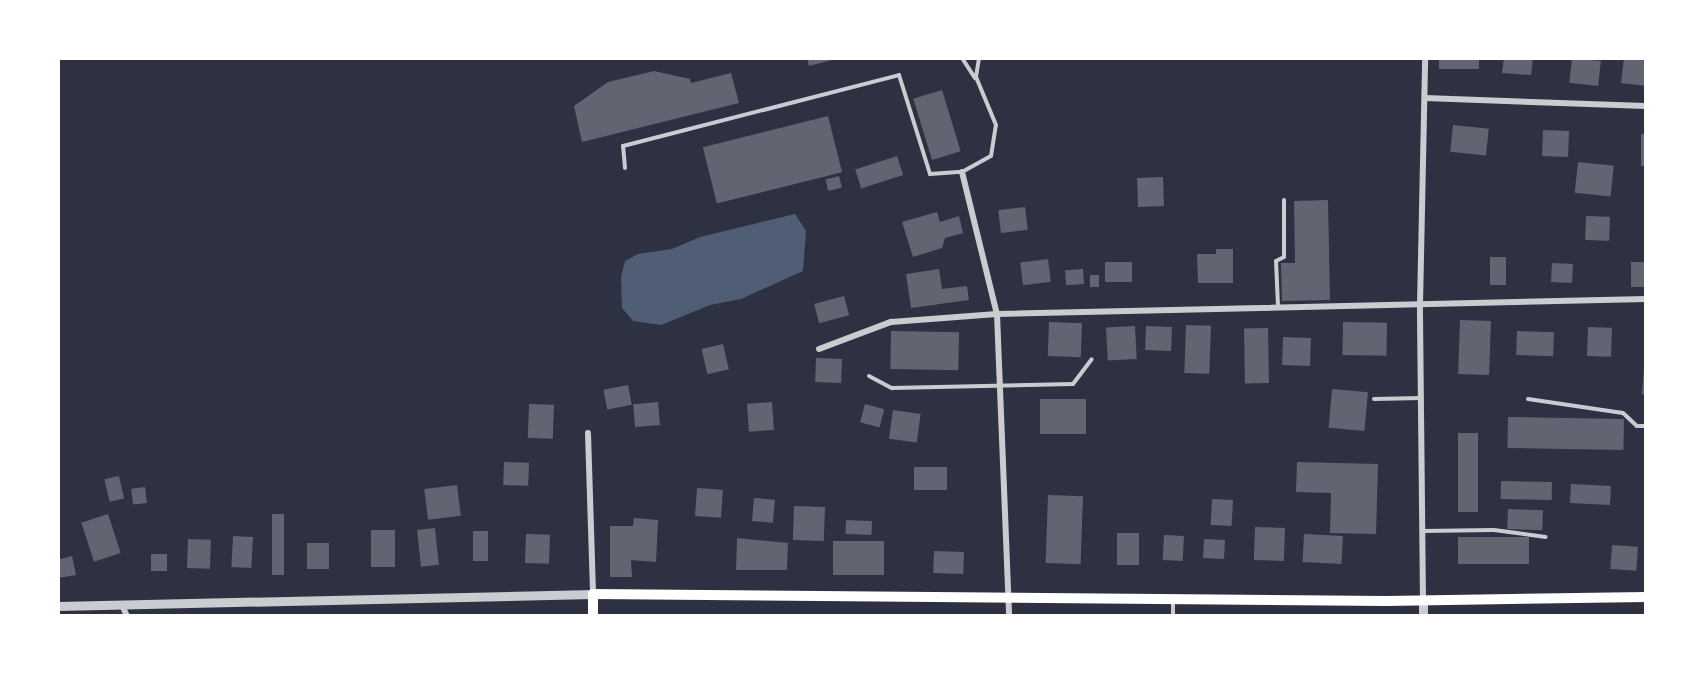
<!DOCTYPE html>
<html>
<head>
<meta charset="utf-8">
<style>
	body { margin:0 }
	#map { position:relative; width:1704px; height:674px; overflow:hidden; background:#2d3142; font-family:"Roboto Condensed",sans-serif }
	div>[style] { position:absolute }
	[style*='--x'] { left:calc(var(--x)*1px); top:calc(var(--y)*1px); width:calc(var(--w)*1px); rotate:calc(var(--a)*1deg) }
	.water>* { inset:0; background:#4f5d75 }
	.building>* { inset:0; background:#626471; transform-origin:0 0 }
	.service>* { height:4px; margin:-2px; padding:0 2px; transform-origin:2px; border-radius:2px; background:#caccd0 }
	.minor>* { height:6px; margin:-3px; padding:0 3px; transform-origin:3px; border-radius:3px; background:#caccd0 }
	.tertiary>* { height:9px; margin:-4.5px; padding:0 4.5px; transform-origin:4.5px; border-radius:4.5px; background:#caccd0 }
	.secondary>* { height:10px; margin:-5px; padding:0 5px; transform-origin:5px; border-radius:5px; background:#fff }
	span { translate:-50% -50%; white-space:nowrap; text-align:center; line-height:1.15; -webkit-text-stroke:4.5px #fff; paint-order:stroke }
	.frame { position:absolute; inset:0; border:60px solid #fff; pointer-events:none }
</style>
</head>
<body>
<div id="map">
	<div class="water">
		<i style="clip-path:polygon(795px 214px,806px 231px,803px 271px,741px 299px,710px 305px,661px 325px,633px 321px,622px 308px,621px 277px,625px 261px,638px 254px,672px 249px,700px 237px)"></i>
	</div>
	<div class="building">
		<i style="clip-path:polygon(807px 58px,836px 58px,836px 59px,809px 66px)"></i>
		<i style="left:1439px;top:58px;width:40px;height:11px"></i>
		<i style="clip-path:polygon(1504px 58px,1533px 58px,1531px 75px,1502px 73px)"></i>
		<i style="left:1572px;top:58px;width:29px;height:25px;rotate:6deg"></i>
		<i style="clip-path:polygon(1624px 58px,1646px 58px,1646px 86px,1621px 83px)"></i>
		<i style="clip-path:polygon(654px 71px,690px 79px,691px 83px,731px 73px,739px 103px,582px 142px,574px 106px,608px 82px)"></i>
		<i style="left:942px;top:90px;width:64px;height:30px;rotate:73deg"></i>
		<i style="left:828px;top:116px;width:58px;height:129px;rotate:76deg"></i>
		<i style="left:1453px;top:125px;width:36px;height:27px;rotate:6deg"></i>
		<i style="left:1543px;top:130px;width:26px;height:26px;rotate:2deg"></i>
		<i style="left:1641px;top:134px;width:5px;height:32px"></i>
		<i style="left:897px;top:156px;width:20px;height:44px;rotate:72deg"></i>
		<i style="left:1578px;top:162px;width:36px;height:31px;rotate:6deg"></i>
		<i style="left:839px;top:176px;width:12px;height:14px;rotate:76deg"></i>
		<i style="left:1163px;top:177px;width:29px;height:26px;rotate:88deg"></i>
		<i style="clip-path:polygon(1328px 200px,1330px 300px,1282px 301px,1281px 263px,1295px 263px,1294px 201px)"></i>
		<i style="left:1025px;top:207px;width:23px;height:27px;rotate:83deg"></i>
		<i style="clip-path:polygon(937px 212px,940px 222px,959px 216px,963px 233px,945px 238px,942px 248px,913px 257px,902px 222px)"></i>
		<i style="left:1586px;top:216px;width:24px;height:24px;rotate:2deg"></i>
		<i style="clip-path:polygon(1216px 249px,1233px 249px,1233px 283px,1198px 283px,1197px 254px,1216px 254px)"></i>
		<i style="left:1490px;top:257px;width:16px;height:28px"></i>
		<i style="left:1048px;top:259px;width:23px;height:28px;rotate:83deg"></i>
		<i style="left:1132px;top:262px;width:20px;height:27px;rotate:90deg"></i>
		<i style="left:1631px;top:262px;width:15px;height:25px"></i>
		<i style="left:1552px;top:263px;width:21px;height:19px;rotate:3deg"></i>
		<i style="clip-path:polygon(939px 269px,942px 289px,967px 286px,969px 300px,911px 308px,906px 274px)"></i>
		<i style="left:1083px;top:269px;width:15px;height:18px;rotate:86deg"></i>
		<i style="left:1090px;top:275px;width:9px;height:12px"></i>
		<i style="left:844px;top:296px;width:20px;height:31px;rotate:75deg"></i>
		<i style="left:1460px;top:320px;width:31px;height:54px;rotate:2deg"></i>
		<i style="left:1049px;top:322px;width:33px;height:34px;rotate:2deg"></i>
		<i style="left:1343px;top:322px;width:44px;height:33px;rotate:1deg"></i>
		<i style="left:1186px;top:325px;width:25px;height:48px;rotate:2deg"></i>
		<i style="left:1135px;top:326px;width:33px;height:29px;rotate:87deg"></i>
		<i style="left:1146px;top:326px;width:26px;height:24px;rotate:2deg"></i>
		<i style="left:1588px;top:327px;width:24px;height:29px;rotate:2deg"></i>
		<i style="left:1268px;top:328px;width:55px;height:24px;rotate:89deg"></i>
		<i style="left:891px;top:331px;width:68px;height:38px;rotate:1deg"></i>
		<i style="left:1517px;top:331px;width:37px;height:24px;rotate:2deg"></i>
		<i style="left:1283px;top:337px;width:28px;height:28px;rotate:2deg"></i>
		<i style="left:723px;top:344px;width:26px;height:22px;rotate:77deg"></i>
		<i style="left:816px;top:358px;width:26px;height:24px;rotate:2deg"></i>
		<i style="clip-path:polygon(1644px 367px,1646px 368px,1646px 395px,1642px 394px)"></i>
		<i style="left:628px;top:385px;width:20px;height:25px;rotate:79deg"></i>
		<i style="left:1332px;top:389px;width:36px;height:39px;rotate:5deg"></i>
		<i style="left:1040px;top:399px;width:46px;height:35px"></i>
		<i style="left:658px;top:402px;width:23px;height:25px;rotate:85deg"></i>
		<i style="left:772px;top:402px;width:28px;height:25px;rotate:86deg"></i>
		<i style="left:529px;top:404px;width:25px;height:34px;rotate:2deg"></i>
		<i style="left:865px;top:404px;width:20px;height:19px;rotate:15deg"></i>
		<i style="left:893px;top:410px;width:28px;height:29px;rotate:8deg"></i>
		<i style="left:1508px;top:417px;width:116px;height:31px;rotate:1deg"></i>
		<i style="left:1458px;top:433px;width:20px;height:79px"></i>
		<i style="left:504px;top:462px;width:25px;height:23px;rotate:2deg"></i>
		<i style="clip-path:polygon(1297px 462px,1378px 464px,1376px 534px,1330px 533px,1331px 493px,1296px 492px)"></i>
		<i style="left:914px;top:467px;width:33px;height:23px"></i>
		<i style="left:119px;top:476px;width:23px;height:15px;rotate:77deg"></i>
		<i style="left:1501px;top:481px;width:51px;height:18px;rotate:1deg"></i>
		<i style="left:1571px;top:484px;width:40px;height:19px;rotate:3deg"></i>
		<i style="left:457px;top:485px;width:31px;height:33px;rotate:83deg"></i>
		<i style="left:145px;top:487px;width:16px;height:14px;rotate:83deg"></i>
		<i style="left:697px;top:488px;width:26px;height:28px;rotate:4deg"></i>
		<i style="left:1048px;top:495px;width:35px;height:68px;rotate:2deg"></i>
		<i style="left:754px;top:498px;width:21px;height:23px;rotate:5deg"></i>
		<i style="left:1212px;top:499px;width:21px;height:26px;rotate:3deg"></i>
		<i style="left:794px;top:506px;width:31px;height:34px;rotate:2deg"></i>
		<i style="left:1508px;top:509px;width:35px;height:20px;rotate:2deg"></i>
		<i style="left:108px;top:514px;width:41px;height:28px;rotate:72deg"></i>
		<i style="left:272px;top:514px;width:12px;height:61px"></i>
		<i style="clip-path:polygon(634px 518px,658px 520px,656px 562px,631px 560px,632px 577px,610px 577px,610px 526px,633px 526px)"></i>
		<i style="left:846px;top:520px;width:26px;height:14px;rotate:2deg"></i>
		<i style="left:1255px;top:527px;width:30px;height:33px;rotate:2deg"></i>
		<i style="left:435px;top:528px;width:37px;height:18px;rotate:84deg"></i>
		<i style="left:371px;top:530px;width:24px;height:37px"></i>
		<i style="left:473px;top:531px;width:15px;height:30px"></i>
		<i style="left:1117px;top:533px;width:22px;height:32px"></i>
		<i style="left:526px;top:534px;width:24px;height:29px;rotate:2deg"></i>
		<i style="left:1304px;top:534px;width:39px;height:28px;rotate:3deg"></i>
		<i style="left:1164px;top:535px;width:20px;height:25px;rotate:3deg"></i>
		<i style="left:233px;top:536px;width:20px;height:31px;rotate:3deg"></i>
		<i style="left:1458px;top:537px;width:71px;height:27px"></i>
		<i style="clip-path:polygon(737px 538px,788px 543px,787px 570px,736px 570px)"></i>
		<i style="left:188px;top:539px;width:23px;height:29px;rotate:2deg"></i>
		<i style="left:1204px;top:539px;width:21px;height:19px;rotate:3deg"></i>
		<i style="left:884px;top:541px;width:34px;height:51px;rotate:90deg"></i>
		<i style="left:307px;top:543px;width:22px;height:26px"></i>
		<i style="left:1612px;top:545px;width:26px;height:24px;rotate:4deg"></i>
		<i style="left:934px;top:551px;width:30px;height:22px;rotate:2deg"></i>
		<i style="clip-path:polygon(58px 553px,61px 559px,72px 556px,76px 575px,58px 578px)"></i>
		<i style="left:151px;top:554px;width:16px;height:17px"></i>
	</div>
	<div class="service">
		<i style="--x:962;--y:58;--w:24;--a:57"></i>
		<i style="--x:625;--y:168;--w:22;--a:-95"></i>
		<i style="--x:623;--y:146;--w:285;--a:-14.4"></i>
		<i style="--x:899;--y:75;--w:104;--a:72.6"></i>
		<i style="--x:930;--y:174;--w:32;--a:-4"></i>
		<i style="--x:962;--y:172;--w:33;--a:-29"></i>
		<i style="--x:991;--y:156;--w:31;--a:-81"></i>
		<i style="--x:996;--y:125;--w:52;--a:-112.6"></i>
		<i style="--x:976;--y:77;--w:19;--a:-81"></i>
		<i style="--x:1278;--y:306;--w:45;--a:-92.5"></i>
		<i style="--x:1276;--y:261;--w:9;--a:-27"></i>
		<i style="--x:1284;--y:257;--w:57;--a:-90"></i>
		<i style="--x:869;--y:376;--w:26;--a:28"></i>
		<i style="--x:892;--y:388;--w:181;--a:-1.3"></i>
		<i style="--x:1073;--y:384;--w:31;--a:-53"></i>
		<i style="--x:1374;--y:399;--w:47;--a:-1.2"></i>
		<i style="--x:1528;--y:399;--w:96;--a:8.4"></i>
		<i style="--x:1623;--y:413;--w:19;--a:43"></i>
		<i style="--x:1637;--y:426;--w:9;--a:0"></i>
		<i style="--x:1422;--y:531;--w:72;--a:-0.8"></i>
		<i style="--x:1494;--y:530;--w:52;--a:7.7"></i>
		<i style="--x:1173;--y:616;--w:15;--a:-90"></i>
	</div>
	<div class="minor">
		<i style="--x:1425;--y:98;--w:221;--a:2.1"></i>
		<i style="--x:962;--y:172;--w:146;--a:76.2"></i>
		<i style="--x:997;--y:314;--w:649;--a:-1.32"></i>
		<i style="--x:819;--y:349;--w:77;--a:-20.6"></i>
		<i style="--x:891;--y:322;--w:106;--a:-4.3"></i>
		<i style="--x:997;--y:314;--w:302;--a:87.7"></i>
		<i style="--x:588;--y:433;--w:161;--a:88.2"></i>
		<i style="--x:1423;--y:601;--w:296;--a:-90.6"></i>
		<i style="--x:1420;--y:305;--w:247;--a:-88.8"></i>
		<i style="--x:122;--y:605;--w:12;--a:66"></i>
	</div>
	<div class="tertiary">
		<i style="--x:58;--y:606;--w:535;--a:-1.28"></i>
		<i style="--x:1423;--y:616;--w:15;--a:-90"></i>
	</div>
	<div class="secondary">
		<i style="--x:593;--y:616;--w:22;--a:-90"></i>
		<i style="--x:593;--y:594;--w:793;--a:0.51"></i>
		<i style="--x:1386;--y:601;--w:260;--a:-0.9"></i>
	</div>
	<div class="frame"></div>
</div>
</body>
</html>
